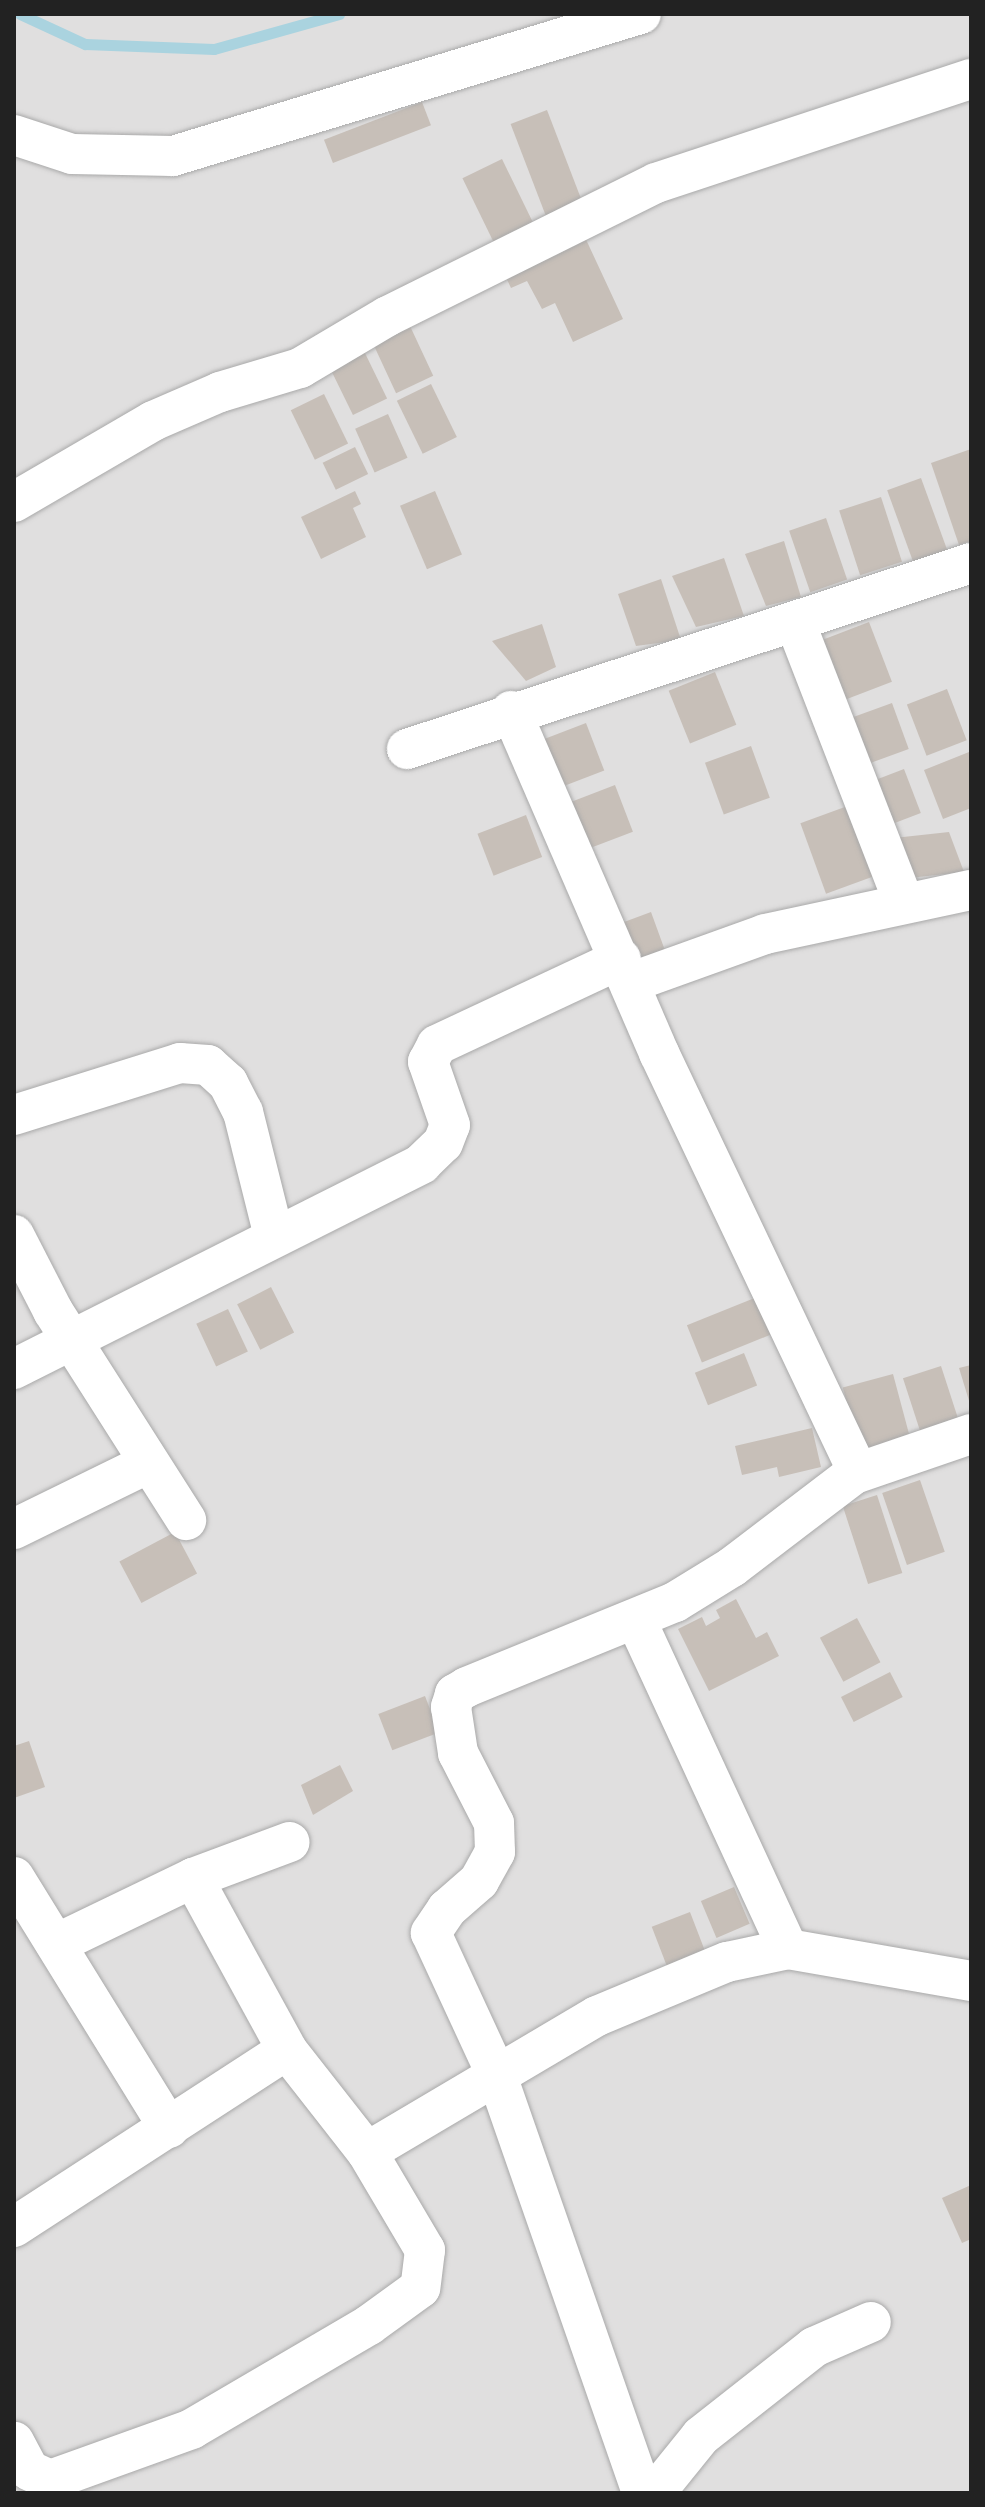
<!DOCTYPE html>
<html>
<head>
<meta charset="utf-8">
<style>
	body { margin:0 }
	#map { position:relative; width:985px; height:2507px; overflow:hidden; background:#f2efe9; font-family:Karla,sans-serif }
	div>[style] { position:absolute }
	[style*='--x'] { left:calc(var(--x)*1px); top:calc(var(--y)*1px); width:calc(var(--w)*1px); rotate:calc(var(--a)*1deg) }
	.residential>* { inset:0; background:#e0dfdf; transform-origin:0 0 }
	.stream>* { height:11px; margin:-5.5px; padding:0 5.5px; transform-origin:5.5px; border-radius:5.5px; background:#aad3df }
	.building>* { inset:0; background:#c7bfb8; transform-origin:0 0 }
	.roads { filter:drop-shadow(0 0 2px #a9a9a9) drop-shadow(0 0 2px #a9a9a9) }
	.minor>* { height:40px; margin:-20px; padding:0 20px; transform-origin:20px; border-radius:20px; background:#fff }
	span { translate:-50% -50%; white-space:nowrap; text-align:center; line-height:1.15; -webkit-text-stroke:6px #fff; paint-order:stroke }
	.frame { position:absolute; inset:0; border:16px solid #222; pointer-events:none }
</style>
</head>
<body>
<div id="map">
	<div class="residential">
		<i style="left:14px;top:14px;width:957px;height:2479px"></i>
	</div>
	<div class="stream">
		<i style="--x:20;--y:14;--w:72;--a:24.8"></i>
		<i style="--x:85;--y:44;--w:129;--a:2.2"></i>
		<i style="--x:214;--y:49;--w:130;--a:-15.6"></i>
	</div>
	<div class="building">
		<i style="left:422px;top:102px;width:25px;height:105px;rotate:69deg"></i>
		<i style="left:547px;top:110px;width:98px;height:39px;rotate:69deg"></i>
		<i style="left:502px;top:159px;width:72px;height:44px;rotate:64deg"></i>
		<i style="clip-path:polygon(583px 233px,623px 319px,573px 342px,555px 303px,542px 309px,527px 281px,511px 288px,503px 271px)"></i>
		<i style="left:410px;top:326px;width:55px;height:41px;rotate:65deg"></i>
		<i style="left:363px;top:349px;width:55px;height:38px;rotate:64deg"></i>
		<i style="left:431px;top:384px;width:59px;height:38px;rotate:64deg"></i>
		<i style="left:324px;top:394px;width:55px;height:37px;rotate:64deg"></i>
		<i style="left:388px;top:414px;width:48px;height:36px;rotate:66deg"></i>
		<i style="left:355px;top:447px;width:30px;height:36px;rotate:64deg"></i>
		<i style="clip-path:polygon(971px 449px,971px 541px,959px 545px,931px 463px)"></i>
		<i style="left:921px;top:478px;width:77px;height:36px;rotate:70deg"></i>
		<i style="clip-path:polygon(355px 491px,361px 504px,353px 508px,366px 537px,321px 559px,301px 517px)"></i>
		<i style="left:435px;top:491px;width:69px;height:38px;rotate:67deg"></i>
		<i style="left:881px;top:497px;width:68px;height:44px;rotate:72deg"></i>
		<i style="left:826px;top:518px;width:65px;height:39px;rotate:71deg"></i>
		<i style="clip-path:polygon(784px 541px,801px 597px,766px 606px,745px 554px)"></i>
		<i style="clip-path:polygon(724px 558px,744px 616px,696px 627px,672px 576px)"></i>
		<i style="clip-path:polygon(661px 579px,681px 640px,636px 646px,618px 594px)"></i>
		<i style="left:869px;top:622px;width:64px;height:60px;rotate:69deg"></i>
		<i style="clip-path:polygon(542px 624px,556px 667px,526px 681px,492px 641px)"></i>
		<i style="left:715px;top:672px;width:57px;height:50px;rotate:68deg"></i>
		<i style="left:947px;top:689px;width:55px;height:43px;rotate:69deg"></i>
		<i style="left:892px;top:703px;width:49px;height:52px;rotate:70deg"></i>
		<i style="left:586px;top:723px;width:51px;height:46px;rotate:69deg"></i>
		<i style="left:751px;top:746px;width:55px;height:49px;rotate:70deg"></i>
		<i style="clip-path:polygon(969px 752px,971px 808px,943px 819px,924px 770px)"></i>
		<i style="left:904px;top:769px;width:47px;height:44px;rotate:69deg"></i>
		<i style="left:615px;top:785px;width:50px;height:57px;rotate:69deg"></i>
		<i style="left:853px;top:804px;width:75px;height:56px;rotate:70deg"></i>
		<i style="left:526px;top:815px;width:45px;height:52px;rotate:69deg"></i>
		<i style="clip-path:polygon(949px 832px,964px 872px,909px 878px,894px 838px)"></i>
		<i style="clip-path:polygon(651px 912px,667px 956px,642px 971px,616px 925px)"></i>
		<i style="left:271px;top:1287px;width:51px;height:38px;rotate:63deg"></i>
		<i style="left:762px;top:1295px;width:40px;height:81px;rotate:68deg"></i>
		<i style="left:228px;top:1309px;width:47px;height:35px;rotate:65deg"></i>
		<i style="left:744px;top:1353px;width:35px;height:53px;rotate:68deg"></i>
		<i style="clip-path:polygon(971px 1365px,971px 1404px,970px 1404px,959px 1368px)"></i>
		<i style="left:941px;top:1366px;width:56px;height:40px;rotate:72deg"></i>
		<i style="left:893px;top:1374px;width:67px;height:52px;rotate:75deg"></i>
		<i style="clip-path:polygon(812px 1428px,821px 1467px,779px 1477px,777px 1467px,742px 1475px,735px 1446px)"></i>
		<i style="left:920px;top:1480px;width:76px;height:40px;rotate:71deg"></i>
		<i style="left:877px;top:1495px;width:82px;height:36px;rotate:72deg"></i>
		<i style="left:175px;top:1532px;width:47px;height:63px;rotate:62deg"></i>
		<i style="clip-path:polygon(736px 1599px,756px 1638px,767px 1632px,779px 1656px,709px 1691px,678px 1629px,702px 1617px,706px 1626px,720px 1618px,716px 1610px)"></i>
		<i style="left:857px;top:1618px;width:50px;height:42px;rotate:62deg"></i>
		<i style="left:890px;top:1672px;width:28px;height:55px;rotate:63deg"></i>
		<i style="left:425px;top:1696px;width:39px;height:50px;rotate:69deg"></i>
		<i style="clip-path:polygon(29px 1741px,45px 1787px,14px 1798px,14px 1746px)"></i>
		<i style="clip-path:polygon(340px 1765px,353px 1791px,313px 1815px,301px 1785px)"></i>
		<i style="left:734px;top:1887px;width:40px;height:36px;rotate:67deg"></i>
		<i style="left:690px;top:1912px;width:44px;height:41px;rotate:69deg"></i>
		<i style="clip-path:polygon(971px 2185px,971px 2239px,962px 2243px,942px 2198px)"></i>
	</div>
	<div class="roads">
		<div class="minor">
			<i style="--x:14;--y:135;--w:61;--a:18.1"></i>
			<i style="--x:72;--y:154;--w:101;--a:1.1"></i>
			<i style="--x:173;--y:156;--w:489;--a:-16.9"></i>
			<i style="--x:14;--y:502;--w:161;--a:-30.2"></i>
			<i style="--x:153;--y:421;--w:73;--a:-23.4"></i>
			<i style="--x:220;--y:392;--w:84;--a:-16.7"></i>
			<i style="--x:300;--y:368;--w:102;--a:-30.6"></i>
			<i style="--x:388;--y:316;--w:299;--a:-26.4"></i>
			<i style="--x:656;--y:183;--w:332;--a:-18.3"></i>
			<i style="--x:795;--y:622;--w:301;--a:68.8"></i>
			<i style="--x:511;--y:711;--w:373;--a:66.6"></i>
			<i style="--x:659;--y:1053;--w:453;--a:64.6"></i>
			<i style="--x:853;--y:1462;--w:12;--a:85"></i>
			<i style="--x:854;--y:1474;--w:153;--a:142.7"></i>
			<i style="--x:732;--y:1567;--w:67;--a:148.4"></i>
			<i style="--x:675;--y:1602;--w:225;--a:157.8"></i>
			<i style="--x:467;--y:1687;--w:14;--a:150"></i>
			<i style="--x:455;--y:1694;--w:14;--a:107"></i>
			<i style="--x:451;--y:1707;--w:47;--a:81.3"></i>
			<i style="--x:458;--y:1753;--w:79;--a:62.8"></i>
			<i style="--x:494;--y:1823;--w:29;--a:88"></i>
			<i style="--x:495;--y:1852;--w:33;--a:119"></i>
			<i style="--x:479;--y:1881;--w:43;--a:138.8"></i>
			<i style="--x:447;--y:1909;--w:29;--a:124"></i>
			<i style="--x:431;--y:1933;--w:157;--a:65.2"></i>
			<i style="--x:497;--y:2076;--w:441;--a:70.8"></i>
			<i style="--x:407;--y:749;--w:594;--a:-18.25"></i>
			<i style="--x:632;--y:982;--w:141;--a:-19.8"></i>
			<i style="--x:765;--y:934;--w:211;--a:-12.1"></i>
			<i style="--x:14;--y:1115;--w:174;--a:-17.4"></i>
			<i style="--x:180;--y:1063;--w:28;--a:4"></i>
			<i style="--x:208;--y:1065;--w:27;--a:42"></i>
			<i style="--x:228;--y:1083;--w:33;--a:63"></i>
			<i style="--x:243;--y:1112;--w:128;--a:76"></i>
			<i style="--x:14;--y:1235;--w:85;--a:62.8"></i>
			<i style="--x:53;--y:1311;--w:248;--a:57.5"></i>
			<i style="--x:14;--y:1369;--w:456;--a:-26.7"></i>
			<i style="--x:421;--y:1164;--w:30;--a:-44"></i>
			<i style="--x:443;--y:1143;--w:19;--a:-69"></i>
			<i style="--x:450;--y:1125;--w:67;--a:-109.2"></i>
			<i style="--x:428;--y:1062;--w:19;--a:-62"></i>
			<i style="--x:437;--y:1045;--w:203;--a:-25.1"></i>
			<i style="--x:854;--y:1474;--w:124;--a:-18.9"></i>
			<i style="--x:14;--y:1529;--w:150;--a:-26.1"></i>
			<i style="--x:636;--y:1620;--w:362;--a:65.2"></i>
			<i style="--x:14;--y:1877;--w:295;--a:58.3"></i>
			<i style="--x:193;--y:1878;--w:196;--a:61.3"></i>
			<i style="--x:56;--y:1944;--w:152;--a:-25.7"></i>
			<i style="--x:193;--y:1878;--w:103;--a:-20.4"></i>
			<i style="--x:367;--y:2152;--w:267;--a:-30.6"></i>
			<i style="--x:597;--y:2016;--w:141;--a:-22.6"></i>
			<i style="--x:727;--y:1962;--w:62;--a:-12"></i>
			<i style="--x:788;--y:1949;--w:186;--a:9.9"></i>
			<i style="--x:14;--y:2227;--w:325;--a:-33"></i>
			<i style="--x:287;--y:2050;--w:130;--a:51.9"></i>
			<i style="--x:367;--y:2152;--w:114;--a:59.4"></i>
			<i style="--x:425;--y:2250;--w:38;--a:97"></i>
			<i style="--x:420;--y:2288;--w:63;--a:144"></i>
			<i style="--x:369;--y:2325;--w:205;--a:149.6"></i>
			<i style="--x:192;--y:2429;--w:151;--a:160.2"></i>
			<i style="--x:50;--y:2480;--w:23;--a:-155"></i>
			<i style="--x:29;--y:2470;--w:32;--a:-118"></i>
			<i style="--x:655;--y:2493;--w:73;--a:-51.1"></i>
			<i style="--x:701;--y:2436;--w:144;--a:-38.2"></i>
			<i style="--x:814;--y:2347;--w:62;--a:-23.7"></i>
		</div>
	</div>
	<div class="frame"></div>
</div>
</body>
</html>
